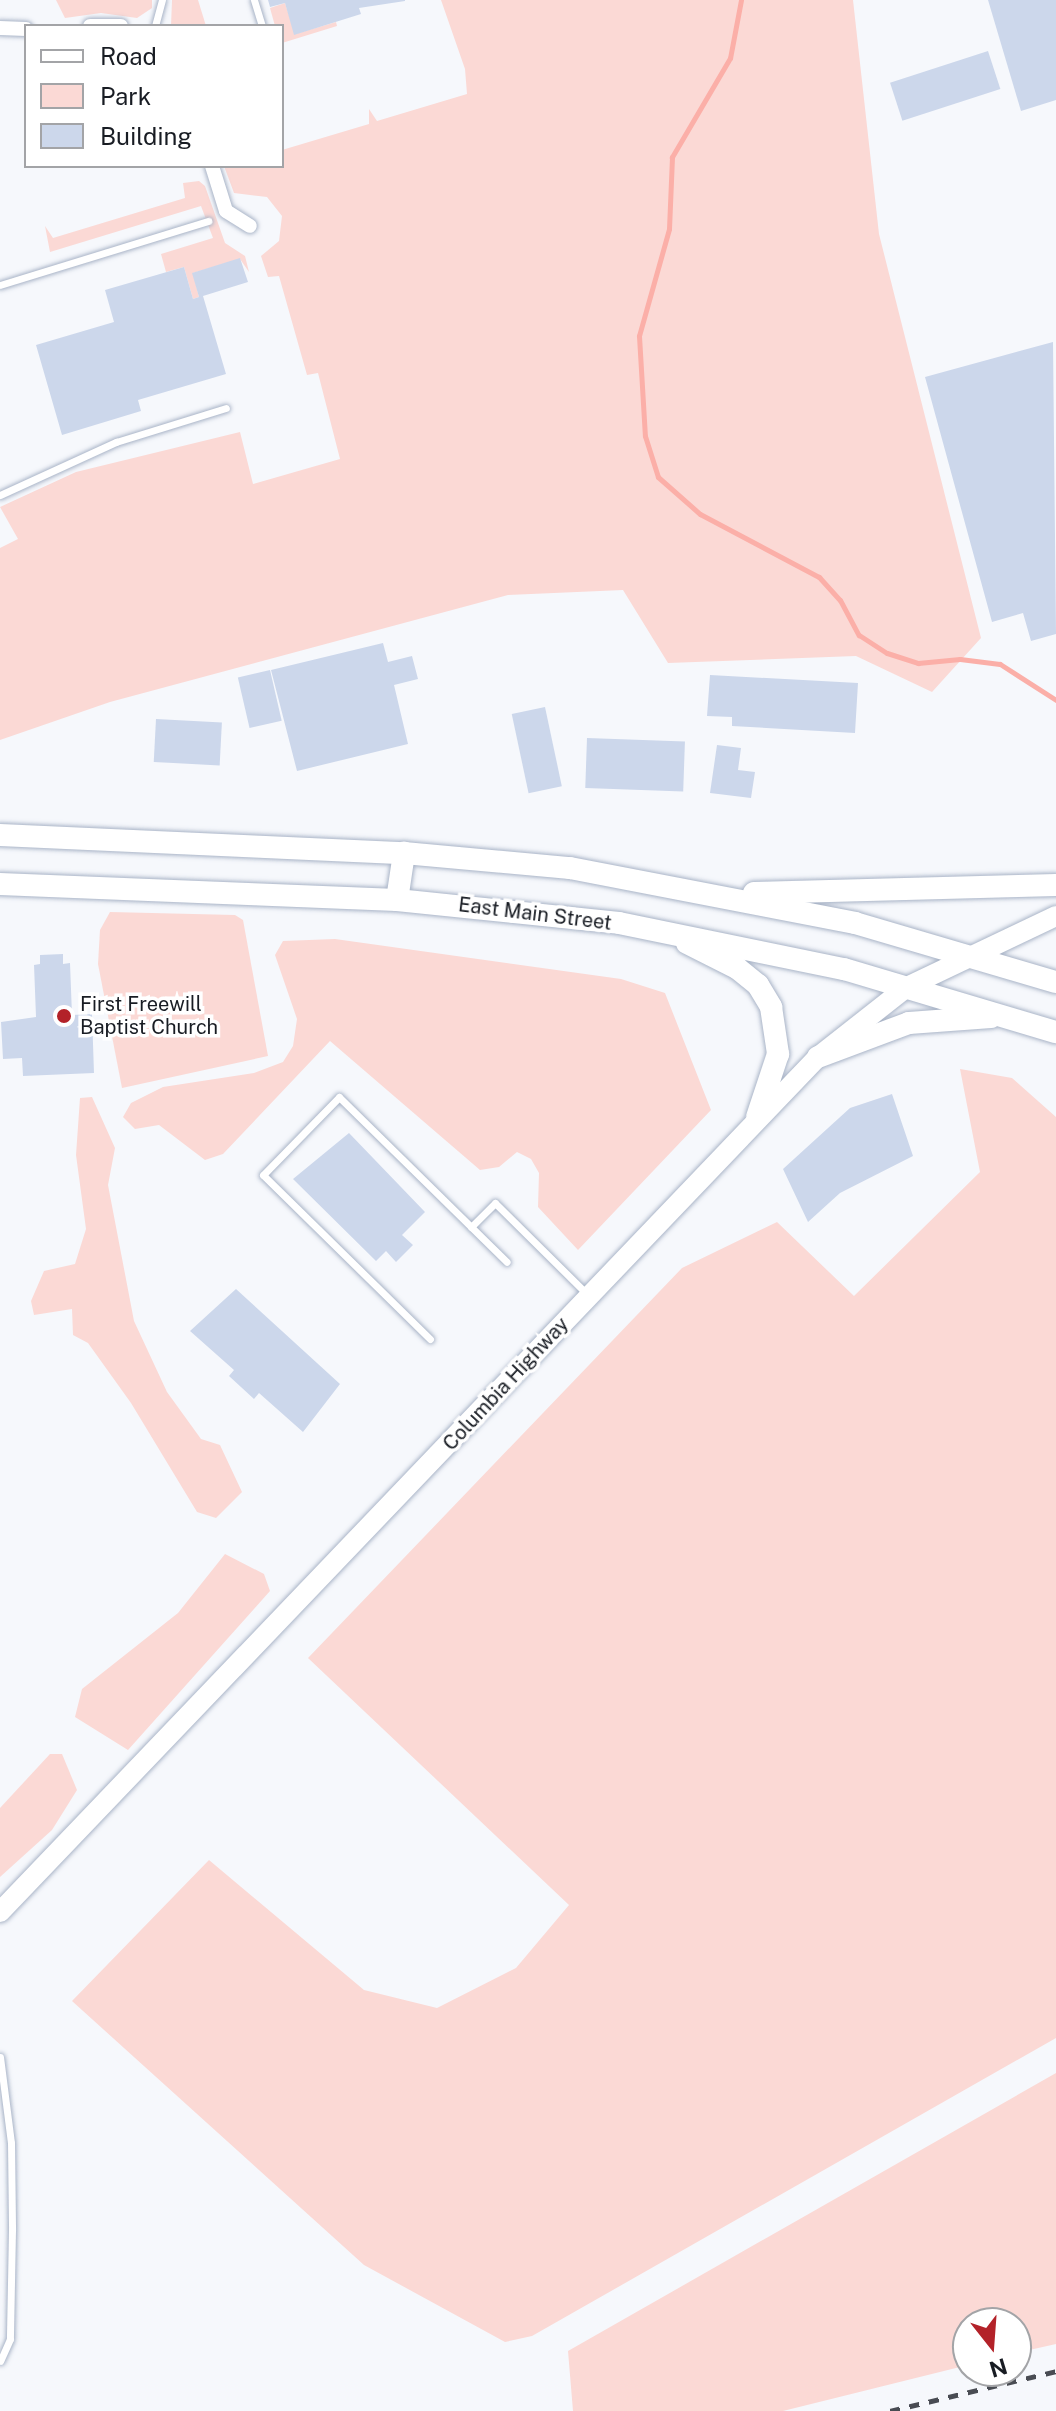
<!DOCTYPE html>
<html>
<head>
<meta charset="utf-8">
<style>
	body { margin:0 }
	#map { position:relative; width:1056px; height:2411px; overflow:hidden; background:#f6f8fc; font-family:"Public Sans",sans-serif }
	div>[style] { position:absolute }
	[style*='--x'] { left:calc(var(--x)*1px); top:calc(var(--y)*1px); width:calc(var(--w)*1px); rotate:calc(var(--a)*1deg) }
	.green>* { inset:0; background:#fbd9d5 }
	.stream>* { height:5px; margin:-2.5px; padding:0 2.5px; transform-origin:2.5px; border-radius:2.5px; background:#fbafa8 }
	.building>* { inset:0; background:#ccd7eb; transform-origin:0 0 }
	.roads { filter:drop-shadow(0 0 2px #a9b4c7) drop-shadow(0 0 2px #a9b4c7) }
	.service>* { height:7px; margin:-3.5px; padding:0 3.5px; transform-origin:3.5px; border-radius:3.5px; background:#fff }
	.minor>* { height:14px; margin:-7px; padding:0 7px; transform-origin:7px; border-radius:7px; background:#fff }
	.secondary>* { height:20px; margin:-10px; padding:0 10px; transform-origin:10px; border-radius:10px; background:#fff }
	.primary>* { height:22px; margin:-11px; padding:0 11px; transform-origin:11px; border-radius:11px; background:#fff }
	.rail>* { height:5px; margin-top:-2.5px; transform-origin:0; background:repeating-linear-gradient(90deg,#494c53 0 10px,transparent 0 20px) }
	.dots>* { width:22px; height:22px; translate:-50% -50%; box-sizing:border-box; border:4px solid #fff; border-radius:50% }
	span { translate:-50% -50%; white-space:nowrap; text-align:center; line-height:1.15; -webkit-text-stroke:7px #fff; paint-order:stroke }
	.street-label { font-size:20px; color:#181c23 }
	.poi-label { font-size:20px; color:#181c23 }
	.left { translate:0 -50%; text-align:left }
	.legend { position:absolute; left:24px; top:24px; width:260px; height:144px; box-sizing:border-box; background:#fff; border:2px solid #a3a4a7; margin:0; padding:10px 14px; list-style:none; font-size:24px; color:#181c23 }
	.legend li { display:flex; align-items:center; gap:16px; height:40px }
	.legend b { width:40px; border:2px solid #a3a4a7 }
	.north { position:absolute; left:952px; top:2307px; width:80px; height:80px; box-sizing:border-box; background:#fff; border:2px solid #a3a4a7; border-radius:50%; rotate:163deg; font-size:22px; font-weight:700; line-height:32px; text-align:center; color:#181c23 }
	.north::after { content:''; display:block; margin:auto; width:28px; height:36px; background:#b32229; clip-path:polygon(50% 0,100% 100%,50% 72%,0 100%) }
</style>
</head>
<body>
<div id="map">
	<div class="green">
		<i style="clip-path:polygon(56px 0,152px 0,152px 8px,137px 18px,101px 13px,65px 18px)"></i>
		<i style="clip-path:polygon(172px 0,198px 0,206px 26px,171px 26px)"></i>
		<i style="clip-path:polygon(441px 0,853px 0,879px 234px,981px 638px,932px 692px,856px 656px,668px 663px,623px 590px,508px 595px,110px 702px,0 740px,0 548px,18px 539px,0 507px,76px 472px,240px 432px,253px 484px,340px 459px,318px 373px,307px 375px,279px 276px,268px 277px,261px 256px,279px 241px,282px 216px,267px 197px,234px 193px,224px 166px,282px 166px,282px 150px,369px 124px,369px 109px,377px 121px,467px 94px,465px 69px)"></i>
		<i style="clip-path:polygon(285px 3px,295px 34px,336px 22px,337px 26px,282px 43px,282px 26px,275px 26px,270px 8px)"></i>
		<i style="clip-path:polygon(199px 181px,205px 186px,225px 243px,245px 256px,249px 272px,240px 259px,193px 273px,199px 297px,193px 299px,184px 267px,166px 272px,161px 254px,213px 238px,201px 206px,50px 252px,45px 226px,53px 238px,185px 198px,183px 183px)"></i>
		<i style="clip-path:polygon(110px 912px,235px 915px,243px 920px,268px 1056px,122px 1088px,98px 964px,100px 930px)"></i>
		<i style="clip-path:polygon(335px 939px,621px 979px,665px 993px,711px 1110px,578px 1250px,538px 1207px,539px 1173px,531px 1159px,517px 1152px,499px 1167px,480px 1170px,330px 1041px,223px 1154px,205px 1160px,159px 1125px,135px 1129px,123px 1117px,131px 1103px,163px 1087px,254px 1073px,283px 1062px,293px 1046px,297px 1019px,275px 955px,283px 941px)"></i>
		<i style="clip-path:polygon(960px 1069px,1012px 1078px,1056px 1117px,1056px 2038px,532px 2336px,505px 2342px,364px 2265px,72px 2001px,209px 1860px,364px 1990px,437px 2008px,516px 1968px,569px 1905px,308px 1658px,682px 1268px,777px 1222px,854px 1296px,980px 1172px)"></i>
		<i style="clip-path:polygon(92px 1097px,115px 1148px,108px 1185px,134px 1321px,167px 1392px,201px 1439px,220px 1445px,242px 1492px,216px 1518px,197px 1512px,131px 1403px,88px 1343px,73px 1335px,72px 1309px,34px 1315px,31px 1301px,44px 1271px,75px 1264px,86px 1229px,76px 1155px,80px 1098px)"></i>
		<i style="clip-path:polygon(225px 1554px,264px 1574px,270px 1591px,128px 1750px,75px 1717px,82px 1689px,178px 1613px)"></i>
		<i style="clip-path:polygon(50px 1754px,62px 1754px,77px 1790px,52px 1830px,0 1877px,0 1808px)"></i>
		<i style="clip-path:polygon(1056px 2073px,1056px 2344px,1016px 2353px,1016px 2323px,968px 2323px,968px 2365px,783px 2411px,573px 2411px,568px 2351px)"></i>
	</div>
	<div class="stream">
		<i style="--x:741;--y:0;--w:59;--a:100.7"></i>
		<i style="--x:730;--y:58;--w:115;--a:120.4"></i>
		<i style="--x:672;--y:157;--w:72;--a:92.4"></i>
		<i style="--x:669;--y:229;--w:111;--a:105.7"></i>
		<i style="--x:639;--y:336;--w:100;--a:86.6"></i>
		<i style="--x:645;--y:436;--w:43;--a:72.4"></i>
		<i style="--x:658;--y:477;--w:56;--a:41.4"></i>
		<i style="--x:700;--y:514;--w:135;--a:27.9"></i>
		<i style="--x:819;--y:577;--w:31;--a:48"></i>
		<i style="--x:840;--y:600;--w:40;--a:62"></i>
		<i style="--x:859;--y:635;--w:33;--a:33"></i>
		<i style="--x:887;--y:653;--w:33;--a:18"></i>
		<i style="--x:918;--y:663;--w:42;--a:-5.4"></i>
		<i style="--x:960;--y:659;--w:40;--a:7.1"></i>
		<i style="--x:1000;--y:664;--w:67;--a:32.7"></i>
	</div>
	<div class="building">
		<i style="clip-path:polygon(268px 0,405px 0,405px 1px,359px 8px,361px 14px,294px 35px,285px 3px,270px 7px)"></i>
		<i style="clip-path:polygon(988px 0,1056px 0,1056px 100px,1021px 111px)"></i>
		<i style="left:988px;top:51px;width:40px;height:103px;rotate:72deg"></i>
		<i style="clip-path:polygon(240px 258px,248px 282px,203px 296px,226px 374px,138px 400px,141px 411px,62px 435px,36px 345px,114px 322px,105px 290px,184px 267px,193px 299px,199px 297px,192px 273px)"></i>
		<i style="clip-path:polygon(1053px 342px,1056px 634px,1031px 641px,1023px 613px,992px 622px,925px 377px)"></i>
		<i style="clip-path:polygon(383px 643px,388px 662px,412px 656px,418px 679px,394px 685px,408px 744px,297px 771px,271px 670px)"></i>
		<i style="left:270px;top:670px;width:52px;height:33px;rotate:77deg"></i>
		<i style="clip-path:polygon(710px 675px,858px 683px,855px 733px,732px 726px,732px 717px,707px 716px)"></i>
		<i style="left:545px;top:707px;width:81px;height:34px;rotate:78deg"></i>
		<i style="left:156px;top:719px;width:66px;height:43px;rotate:3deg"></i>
		<i style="left:587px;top:738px;width:98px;height:50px;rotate:2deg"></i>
		<i style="clip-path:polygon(717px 745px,741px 748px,738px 770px,755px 772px,751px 798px,710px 793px)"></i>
		<i style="clip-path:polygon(63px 954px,63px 964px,70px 963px,72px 1015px,92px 1014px,94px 1073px,23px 1076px,22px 1058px,3px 1059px,1px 1022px,36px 1017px,34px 965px,40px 964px,40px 955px)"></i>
		<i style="clip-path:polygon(892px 1094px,913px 1156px,840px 1193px,808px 1222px,783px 1169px,850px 1108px)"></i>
		<i style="clip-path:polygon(349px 1133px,425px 1212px,402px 1235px,413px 1245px,396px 1262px,386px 1251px,376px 1261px,293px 1179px)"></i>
		<i style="clip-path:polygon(236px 1289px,340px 1384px,303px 1432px,259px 1393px,254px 1399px,229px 1376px,234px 1370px,190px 1331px)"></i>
	</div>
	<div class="roads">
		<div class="service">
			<i style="--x:254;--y:0;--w:27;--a:73"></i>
			<i style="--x:155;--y:26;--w:27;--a:-75"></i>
			<i style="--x:0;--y:285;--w:218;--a:-17.1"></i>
			<i style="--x:0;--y:495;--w:128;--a:-24.6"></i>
			<i style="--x:116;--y:442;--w:115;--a:-17.2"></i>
			<i style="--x:471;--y:1227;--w:34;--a:-45"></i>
			<i style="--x:495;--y:1203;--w:129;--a:44.7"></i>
			<i style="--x:430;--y:1339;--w:234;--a:-135.5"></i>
			<i style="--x:263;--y:1175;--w:109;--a:-45.7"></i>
			<i style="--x:339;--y:1097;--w:235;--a:44.5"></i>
			<i style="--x:0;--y:2057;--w:87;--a:82.7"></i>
			<i style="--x:11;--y:2143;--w:87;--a:89.3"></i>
			<i style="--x:12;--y:2230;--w:109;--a:91.1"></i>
			<i style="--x:10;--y:2339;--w:24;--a:114"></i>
		</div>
		<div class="minor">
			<i style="--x:90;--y:26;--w:31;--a:0"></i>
			<i style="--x:0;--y:28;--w:26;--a:2"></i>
			<i style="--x:212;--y:166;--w:47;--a:72.7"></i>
			<i style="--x:226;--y:211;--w:28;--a:32"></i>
		</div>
		<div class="secondary">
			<i style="--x:0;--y:1912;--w:1183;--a:-46.27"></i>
			<i style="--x:818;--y:1057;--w:113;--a:-38.2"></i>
			<i style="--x:907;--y:987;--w:165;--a:-25.5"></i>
		</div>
		<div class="primary">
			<i style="--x:0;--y:835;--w:404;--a:2.6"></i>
			<i style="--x:404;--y:853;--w:167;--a:5.2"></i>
			<i style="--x:570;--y:868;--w:290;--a:10.9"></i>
			<i style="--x:855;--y:923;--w:209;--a:16.4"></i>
			<i style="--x:0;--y:884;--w:397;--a:2.3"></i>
			<i style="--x:397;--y:900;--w:223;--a:5.9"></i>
			<i style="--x:619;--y:923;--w:230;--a:11.6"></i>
			<i style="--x:844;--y:969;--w:221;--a:16.6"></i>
			<i style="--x:754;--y:893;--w:302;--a:-1.5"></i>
			<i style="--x:397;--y:900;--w:48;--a:-81.5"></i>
			<i style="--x:687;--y:943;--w:56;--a:26.6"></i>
			<i style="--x:737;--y:968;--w:27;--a:39"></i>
			<i style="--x:758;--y:985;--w:26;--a:59"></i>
			<i style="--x:771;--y:1007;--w:48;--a:81.5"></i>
			<i style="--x:778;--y:1054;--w:66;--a:108.4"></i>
			<i style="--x:818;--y:1057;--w:97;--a:-20.5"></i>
			<i style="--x:909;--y:1023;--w:82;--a:-4.2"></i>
		</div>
	</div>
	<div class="rail">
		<i style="--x:890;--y:2411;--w:171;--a:-13.5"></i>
	</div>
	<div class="dots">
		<i style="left:64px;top:1016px;background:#b32229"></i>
	</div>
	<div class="street-label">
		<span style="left:535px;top:914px;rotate:7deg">East Main Street</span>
		<span style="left:506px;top:1384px;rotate:-47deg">Columbia Highway</span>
	</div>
	<div class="poi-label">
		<span class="left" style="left:80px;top:1016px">First Freewill<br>Baptist Church</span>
	</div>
	<ul class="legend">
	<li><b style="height:10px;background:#fff"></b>Road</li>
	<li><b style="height:22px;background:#fbd9d5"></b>Park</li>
	<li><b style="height:22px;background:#ccd7eb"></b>Building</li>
	</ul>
	<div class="north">N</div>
</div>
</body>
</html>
